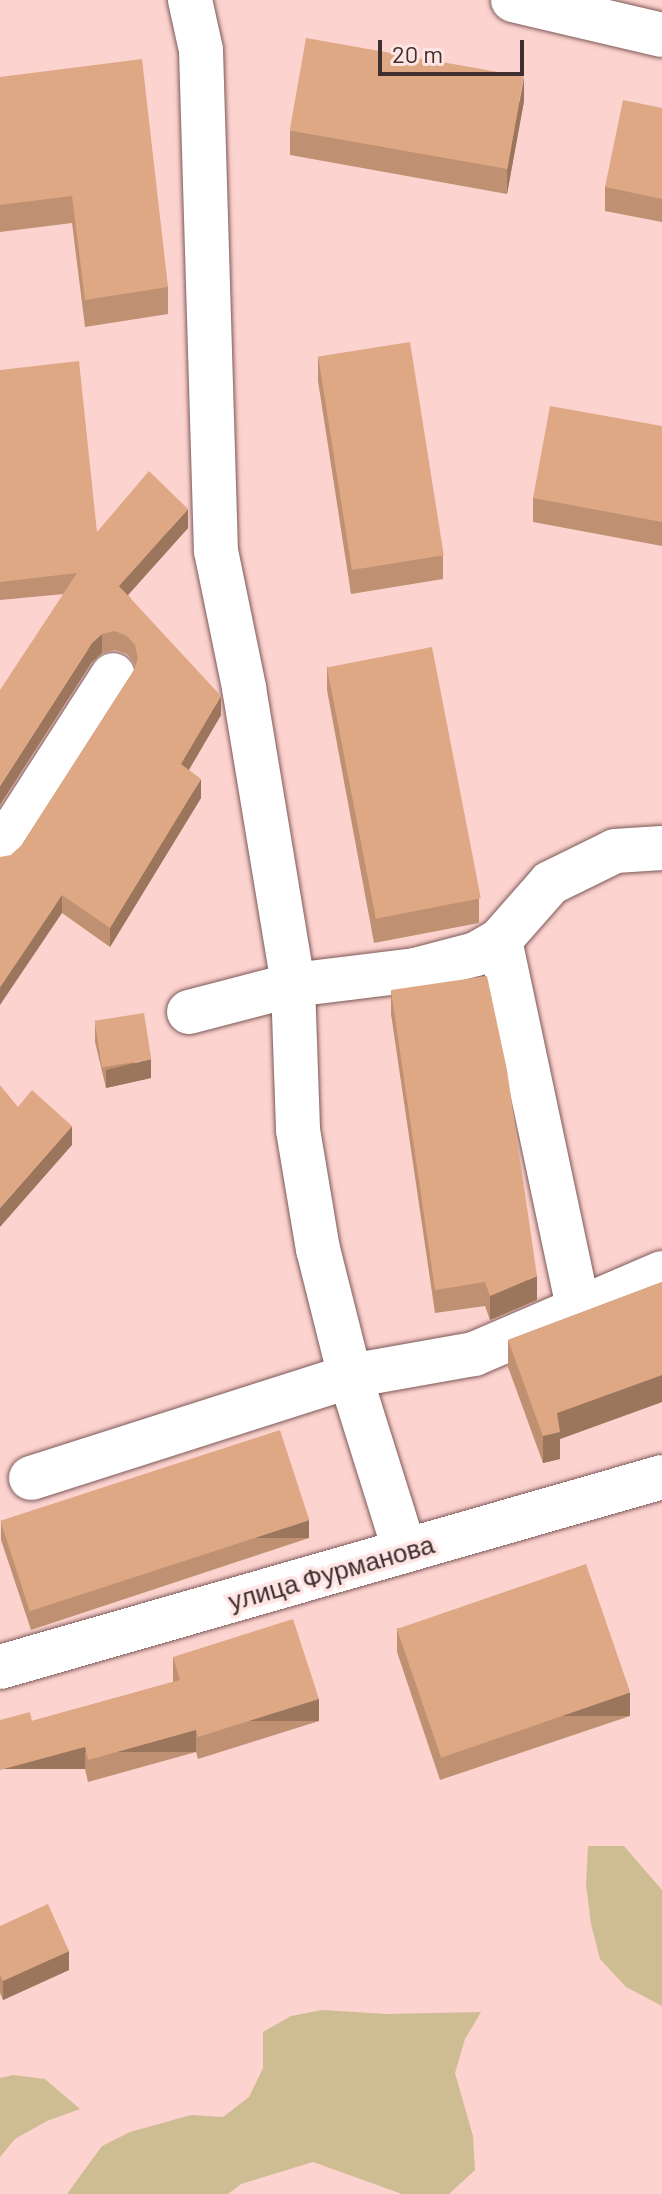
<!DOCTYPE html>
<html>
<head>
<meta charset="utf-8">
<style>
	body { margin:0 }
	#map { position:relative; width:662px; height:2194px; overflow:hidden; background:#fdd3d0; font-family:Barlow,sans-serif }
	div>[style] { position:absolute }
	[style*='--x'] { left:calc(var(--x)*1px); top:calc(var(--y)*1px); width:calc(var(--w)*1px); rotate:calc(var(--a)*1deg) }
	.green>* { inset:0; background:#cebc92 }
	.roads { filter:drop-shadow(0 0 2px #7c5957) drop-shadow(0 0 2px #7c5957) }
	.minor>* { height:44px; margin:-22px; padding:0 22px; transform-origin:22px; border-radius:22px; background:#fff }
	.wall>* { inset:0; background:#bf9072 }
	.shaded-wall>* { inset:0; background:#9b765d; transform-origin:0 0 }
	.building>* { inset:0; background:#dea885; transform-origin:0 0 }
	span { translate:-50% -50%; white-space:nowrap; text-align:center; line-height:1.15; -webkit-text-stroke:7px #fee5e3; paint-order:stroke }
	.street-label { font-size:26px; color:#3f2f2e }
	.scale { position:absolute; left:378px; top:40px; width:146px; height:36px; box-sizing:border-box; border:4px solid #3f2f2e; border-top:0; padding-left:10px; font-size:24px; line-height:28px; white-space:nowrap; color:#3f2f2e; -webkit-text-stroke:6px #fee5e3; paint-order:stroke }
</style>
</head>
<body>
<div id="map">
	<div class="green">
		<i style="clip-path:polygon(588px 1846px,624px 1846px,662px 1890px,662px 2006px,626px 1987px,600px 1959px,591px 1924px,586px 1884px)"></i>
		<i style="clip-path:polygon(322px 2010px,386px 2014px,481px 2012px,465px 2039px,455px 2073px,473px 2136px,475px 2170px,449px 2194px,402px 2194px,313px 2162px,241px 2184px,228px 2194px,67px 2194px,102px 2146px,130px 2132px,191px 2115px,223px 2117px,249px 2097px,263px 2068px,263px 2032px,291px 2016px)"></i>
		<i style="clip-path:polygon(13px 2075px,45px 2079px,80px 2109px,47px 2121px,15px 2139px,0 2157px,0 2078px)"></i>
	</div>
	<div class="roads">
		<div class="minor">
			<i style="--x:190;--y:0;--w:51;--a:77.6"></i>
			<i style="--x:201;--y:50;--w:501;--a:88.29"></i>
			<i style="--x:216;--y:551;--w:140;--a:78.4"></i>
			<i style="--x:244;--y:688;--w:301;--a:80.6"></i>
			<i style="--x:293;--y:985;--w:145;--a:88"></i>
			<i style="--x:298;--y:1130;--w:121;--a:80.5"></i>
			<i style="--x:318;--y:1249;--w:131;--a:75.9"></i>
			<i style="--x:350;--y:1376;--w:183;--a:72.6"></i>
			<i style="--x:513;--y:0;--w:153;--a:13.2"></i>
			<i style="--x:0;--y:851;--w:209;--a:-57.3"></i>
			<i style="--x:500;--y:940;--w:376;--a:78"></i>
			<i style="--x:189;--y:1012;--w:107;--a:-14.6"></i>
			<i style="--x:293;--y:985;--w:123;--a:-7"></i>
			<i style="--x:415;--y:970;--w:63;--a:-14.7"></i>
			<i style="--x:476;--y:954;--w:28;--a:-30"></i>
			<i style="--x:500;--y:940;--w:76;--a:-48.7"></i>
			<i style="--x:550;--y:883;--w:72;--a:-26.2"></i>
			<i style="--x:615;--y:851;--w:47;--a:-3.7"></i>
			<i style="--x:31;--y:1478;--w:335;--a:-17.7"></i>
			<i style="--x:350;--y:1376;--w:126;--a:-10.1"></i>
			<i style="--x:474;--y:1354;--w:205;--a:-23.3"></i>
			<i style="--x:0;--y:1667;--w:689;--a:-16.01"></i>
		</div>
	</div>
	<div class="wall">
		<i style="clip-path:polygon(0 77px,168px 287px,168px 314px,85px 327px,72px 223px,0 232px)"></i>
		<i style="clip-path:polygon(524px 101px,507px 194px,290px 155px,290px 131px)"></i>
		<i style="clip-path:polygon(662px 108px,662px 222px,605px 211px,605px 187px)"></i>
		<i style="clip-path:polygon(318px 357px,443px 555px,443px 579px,351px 594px,318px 381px)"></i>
		<i style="clip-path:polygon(0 370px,97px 532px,188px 528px,128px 595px,221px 715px,189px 770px,201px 798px,110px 947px,62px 913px,11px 855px,21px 846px,134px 670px,135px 664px,127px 654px,115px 650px,102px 653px,92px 662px,64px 594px,0 600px)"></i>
		<i style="clip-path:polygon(662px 426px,662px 546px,533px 522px,533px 498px)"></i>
		<i style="clip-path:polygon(327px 666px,479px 899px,479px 923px,374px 943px,327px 690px)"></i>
		<i style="clip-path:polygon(391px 990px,537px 1300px,490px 1320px,485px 1306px,435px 1313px,391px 1014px)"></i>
		<i style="clip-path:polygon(95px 1024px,151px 1078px,106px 1088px,95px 1042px)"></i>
		<i style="clip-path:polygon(662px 1282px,662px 1402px,560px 1439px,560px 1459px,543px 1463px,508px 1367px,508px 1340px)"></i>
		<i style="clip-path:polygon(1px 1522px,309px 1538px,31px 1630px,1px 1540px)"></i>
		<i style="clip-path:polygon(397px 1628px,630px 1716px,440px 1780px,397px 1652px)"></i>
		<i style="clip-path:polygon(173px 1657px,319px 1721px,198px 1759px,196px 1752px,88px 1782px,85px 1769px,32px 1721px,173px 1682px)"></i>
		<i style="clip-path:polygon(0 1926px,69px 1970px,3px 2000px,0 1993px)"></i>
	</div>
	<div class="shaded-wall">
		<i style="clip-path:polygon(524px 77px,524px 101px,507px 194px,507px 170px)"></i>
		<i style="clip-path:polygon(188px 509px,188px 528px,119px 605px,119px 586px)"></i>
		<i style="clip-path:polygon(102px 634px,102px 653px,92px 662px,0 805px,0 786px,92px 643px)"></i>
		<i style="clip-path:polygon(221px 696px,221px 715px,181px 783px,181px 764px)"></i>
		<i style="clip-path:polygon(201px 779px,201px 798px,110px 947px,110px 928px)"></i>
		<i style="clip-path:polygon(62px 895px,62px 913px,0 1005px,0 987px)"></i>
		<i style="clip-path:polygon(151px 1059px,151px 1078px,106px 1088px,106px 1070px)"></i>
		<i style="clip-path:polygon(72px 1126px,72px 1145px,0 1227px,0 1208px)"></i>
		<i style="clip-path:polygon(537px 1276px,537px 1300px,490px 1320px,490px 1296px)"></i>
		<i style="clip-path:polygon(662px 1375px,662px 1402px,560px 1439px,560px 1459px,543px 1463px,543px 1436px,557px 1413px)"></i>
		<i style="left:309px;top:1520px;width:18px;height:293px;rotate:90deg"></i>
		<i style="left:630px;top:1693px;width:23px;height:200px;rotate:90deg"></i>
		<i style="left:319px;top:1699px;width:22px;height:127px;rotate:90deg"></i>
		<i style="left:196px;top:1730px;width:22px;height:112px;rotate:90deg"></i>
		<i style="left:85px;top:1747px;width:22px;height:88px;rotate:90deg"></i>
		<i style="clip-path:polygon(69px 1951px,69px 1970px,3px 2000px,3px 1981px)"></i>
	</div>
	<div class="building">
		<i style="left:306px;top:38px;width:221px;height:94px;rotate:10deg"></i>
		<i style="clip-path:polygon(142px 59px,168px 287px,85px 300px,72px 196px,0 205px,0 77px)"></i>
		<i style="clip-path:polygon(623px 100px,662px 108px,662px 199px,605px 187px)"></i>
		<i style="left:410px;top:342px;width:216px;height:93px;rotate:81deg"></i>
		<i style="clip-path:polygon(79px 361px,97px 532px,149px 471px,188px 509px,119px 586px,221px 696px,181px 764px,201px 779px,110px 928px,62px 895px,0 987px,0 857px,11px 855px,21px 846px,134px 670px,138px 658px,135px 645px,127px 636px,115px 631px,102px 634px,92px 643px,0 786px,0 690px,77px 573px,0 582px,0 370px)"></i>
		<i style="clip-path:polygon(550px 406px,662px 426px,662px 522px,533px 498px)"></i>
		<i style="left:432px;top:647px;width:256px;height:107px;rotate:79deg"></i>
		<i style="clip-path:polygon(487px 976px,507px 1070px,537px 1276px,490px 1296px,485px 1282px,435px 1290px,391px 990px)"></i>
		<i style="left:144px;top:1013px;width:47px;height:50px;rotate:81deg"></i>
		<i style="clip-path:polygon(0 1085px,18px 1107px,32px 1090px,72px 1126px,0 1208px)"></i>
		<i style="clip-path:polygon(662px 1282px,662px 1375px,557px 1413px,560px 1432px,543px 1436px,508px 1340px)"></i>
		<i style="left:280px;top:1430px;width:95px;height:294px;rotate:72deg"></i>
		<i style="left:586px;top:1564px;width:136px;height:200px;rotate:71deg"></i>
		<i style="clip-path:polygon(293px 1619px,319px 1699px,198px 1737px,196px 1730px,88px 1760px,85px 1747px,0 1770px,0 1720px,30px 1712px,32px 1721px,180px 1680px,173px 1657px)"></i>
		<i style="clip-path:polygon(48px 1904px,69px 1951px,3px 1981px,0 1975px,0 1926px)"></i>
	</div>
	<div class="street-label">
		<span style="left:331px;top:1572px;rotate:-16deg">улица Фурманова</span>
	</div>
	<div class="scale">20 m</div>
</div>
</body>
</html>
